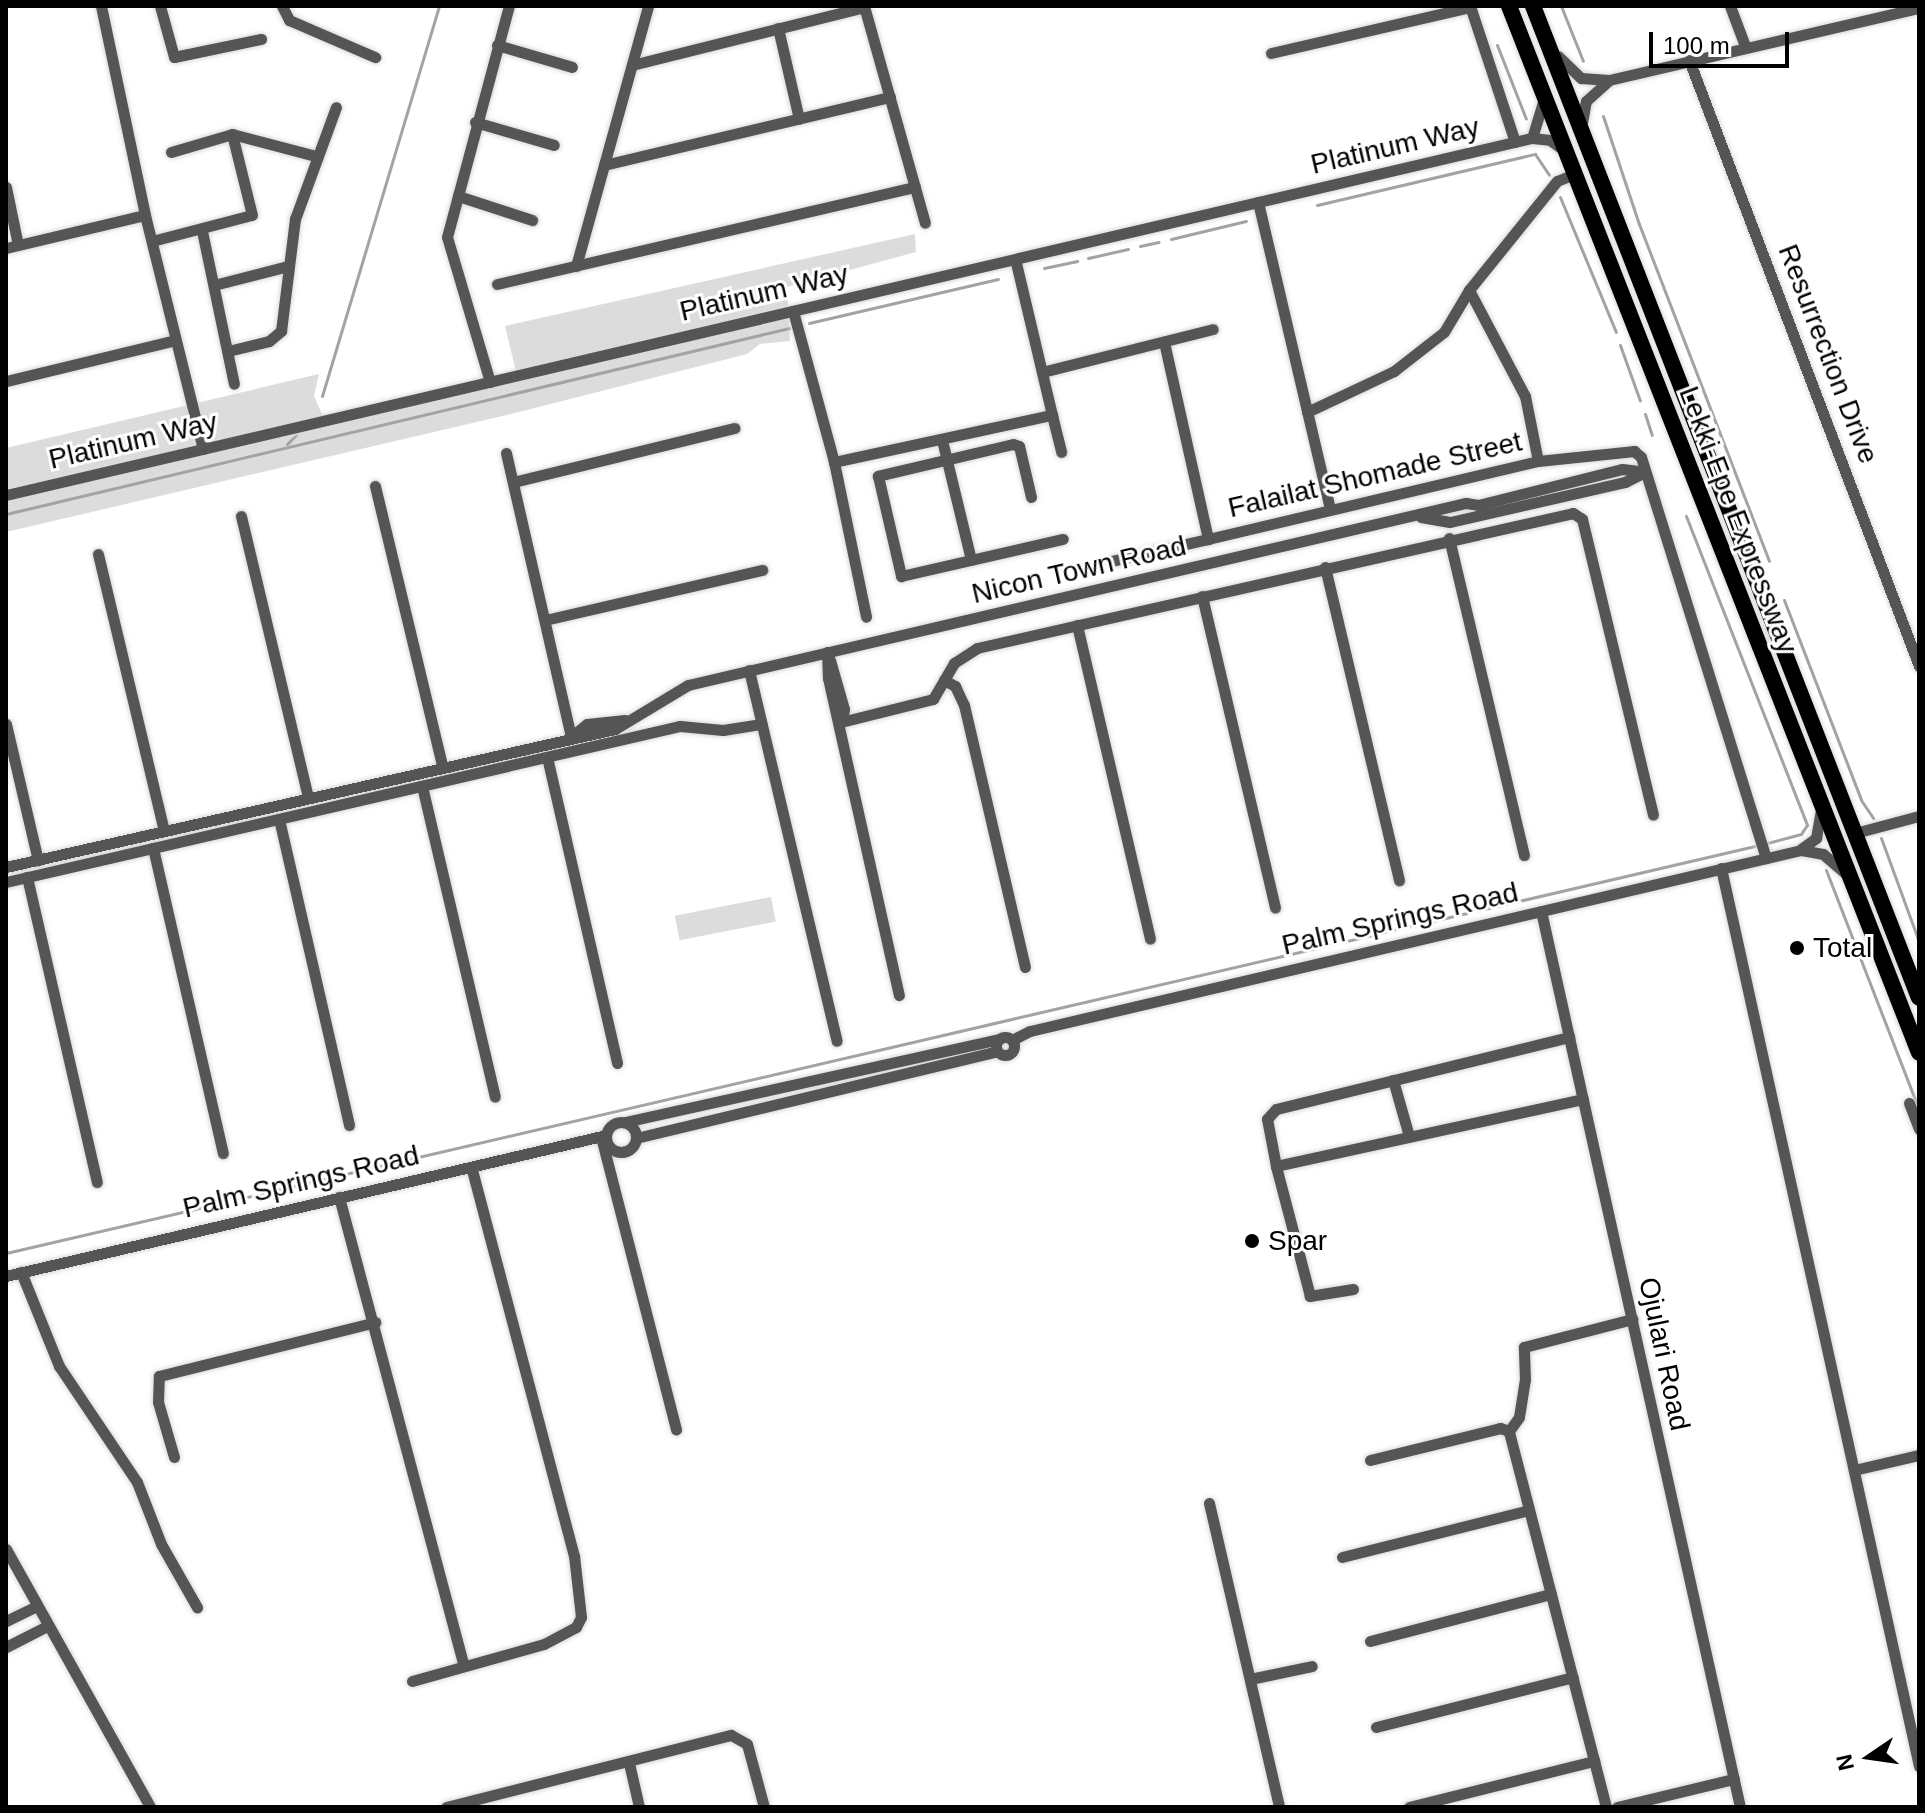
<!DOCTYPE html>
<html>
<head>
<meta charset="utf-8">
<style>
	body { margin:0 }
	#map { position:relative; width:1925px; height:1813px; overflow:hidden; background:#fff; font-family:Helvetica,sans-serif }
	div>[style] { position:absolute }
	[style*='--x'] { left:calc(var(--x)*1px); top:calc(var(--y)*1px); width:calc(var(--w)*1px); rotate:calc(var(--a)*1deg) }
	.green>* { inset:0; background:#dcdcdc; transform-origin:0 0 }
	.stream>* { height:3px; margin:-1.5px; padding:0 1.5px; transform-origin:1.5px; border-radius:1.5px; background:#a3a3a3 }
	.roads { filter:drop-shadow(0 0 2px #dbdbdb) drop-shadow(0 0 2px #dbdbdb) }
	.minor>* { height:11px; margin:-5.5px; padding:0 5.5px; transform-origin:5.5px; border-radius:5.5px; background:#555 }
	.minor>.ring { margin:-5.5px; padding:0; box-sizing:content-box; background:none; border:11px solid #555; border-radius:50% }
	.highway>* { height:16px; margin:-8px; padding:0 8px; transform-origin:8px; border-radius:8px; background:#000 }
	.dots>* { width:22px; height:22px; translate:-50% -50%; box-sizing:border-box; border:4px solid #fff; border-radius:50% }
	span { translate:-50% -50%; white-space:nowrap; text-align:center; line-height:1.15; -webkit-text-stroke:6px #fff; paint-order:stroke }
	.street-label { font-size:28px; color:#000 }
	.poi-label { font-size:28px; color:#000 }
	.left { translate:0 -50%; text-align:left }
	.frame { position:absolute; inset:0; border:8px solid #000; pointer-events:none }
	.north { position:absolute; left:1829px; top:1717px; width:80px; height:80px; -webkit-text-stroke:6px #fff; paint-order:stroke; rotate:257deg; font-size:22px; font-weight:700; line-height:32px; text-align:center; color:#000 }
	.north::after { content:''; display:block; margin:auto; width:28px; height:36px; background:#000; clip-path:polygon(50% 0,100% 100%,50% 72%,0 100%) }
	.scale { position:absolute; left:1649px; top:32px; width:140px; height:36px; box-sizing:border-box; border:4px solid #000; border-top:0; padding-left:10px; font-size:24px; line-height:28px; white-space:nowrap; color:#000; -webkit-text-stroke:6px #fff; paint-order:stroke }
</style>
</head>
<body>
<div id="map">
	<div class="green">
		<i style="clip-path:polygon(915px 234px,916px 252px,787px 287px,790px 341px,760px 344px,747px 354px,515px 413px,6px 532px,6px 448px,319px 374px,314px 396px,327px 426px,518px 380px,505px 326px)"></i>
		<i style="left:771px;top:897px;width:25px;height:98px;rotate:79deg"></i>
	</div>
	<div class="stream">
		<i style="--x:1561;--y:6;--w:59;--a:68.2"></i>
		<i style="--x:1497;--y:45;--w:79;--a:68.6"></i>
		<i style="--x:1603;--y:116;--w:114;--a:71.6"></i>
		<i style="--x:1639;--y:224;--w:361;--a:68.9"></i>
		<i style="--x:1560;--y:197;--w:146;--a:67.5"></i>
		<i style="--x:1317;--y:205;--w:224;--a:-13.2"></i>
		<i style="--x:1535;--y:154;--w:25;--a:56"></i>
		<i style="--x:1171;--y:239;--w:77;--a:-13.5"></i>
		<i style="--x:1140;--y:246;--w:19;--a:-12"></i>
		<i style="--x:1088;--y:258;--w:41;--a:-12.7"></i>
		<i style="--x:1044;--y:268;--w:34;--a:-12"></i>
		<i style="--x:809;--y:323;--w:194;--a:-13.1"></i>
		<i style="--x:1620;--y:345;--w:59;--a:70.3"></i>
		<i style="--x:322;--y:396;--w:407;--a:-73.3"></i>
		<i style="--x:1645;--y:414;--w:22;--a:72"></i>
		<i style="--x:287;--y:444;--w:13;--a:-45"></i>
		<i style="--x:6;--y:514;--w:805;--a:-13.36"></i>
		<i style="--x:1686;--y:516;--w:332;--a:68.6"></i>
		<i style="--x:1807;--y:825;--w:11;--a:124"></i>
		<i style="--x:1801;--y:834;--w:35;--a:165"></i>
		<i style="--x:1784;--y:600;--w:214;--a:68.9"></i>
		<i style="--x:1861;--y:800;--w:22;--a:56"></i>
		<i style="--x:1881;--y:838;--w:111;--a:69.9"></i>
		<i style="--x:1826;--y:870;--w:257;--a:68.8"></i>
		<i style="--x:6;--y:1253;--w:1800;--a:-13.1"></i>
	</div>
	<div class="roads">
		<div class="minor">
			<i style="--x:101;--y:6;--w:214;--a:78.1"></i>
			<i style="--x:145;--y:215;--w:241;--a:76.1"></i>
			<i style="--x:160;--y:6;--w:53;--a:74.6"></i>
			<i style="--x:174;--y:57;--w:89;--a:-11.7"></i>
			<i style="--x:282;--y:6;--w:16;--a:63"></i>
			<i style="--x:289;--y:20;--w:94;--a:23.3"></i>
			<i style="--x:864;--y:6;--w:225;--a:74.3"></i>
			<i style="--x:1470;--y:6;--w:143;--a:71.7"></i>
			<i style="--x:1730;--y:6;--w:43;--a:69.4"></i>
			<i style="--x:778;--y:28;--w:93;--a:77"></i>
			<i style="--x:497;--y:45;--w:78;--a:16.3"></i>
			<i style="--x:1271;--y:53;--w:205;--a:-13"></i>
			<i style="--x:1558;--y:56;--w:32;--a:44"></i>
			<i style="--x:1581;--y:78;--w:28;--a:4"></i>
			<i style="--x:1609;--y:80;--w:318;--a:-13.1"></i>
			<i style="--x:1689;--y:60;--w:648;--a:69.22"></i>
			<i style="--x:632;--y:65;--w:239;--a:-14"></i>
			<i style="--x:475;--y:122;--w:82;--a:16.2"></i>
			<i style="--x:1582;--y:123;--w:22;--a:-80"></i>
			<i style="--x:1586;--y:101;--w:31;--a:-42"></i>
			<i style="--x:1532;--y:138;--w:39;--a:-73"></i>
			<i style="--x:171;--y:152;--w:64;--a:-16.4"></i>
			<i style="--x:232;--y:134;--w:87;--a:14.7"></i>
			<i style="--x:604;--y:165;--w:294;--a:-13.4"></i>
			<i style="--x:6;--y:187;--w:59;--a:78.3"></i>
			<i style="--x:458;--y:196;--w:78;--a:18"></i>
			<i style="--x:1258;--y:202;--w:315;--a:76.8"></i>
			<i style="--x:202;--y:231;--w:156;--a:78.2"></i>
			<i style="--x:152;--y:241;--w:103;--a:-14.6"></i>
			<i style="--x:252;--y:215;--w:83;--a:-103.9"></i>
			<i style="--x:6;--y:248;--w:143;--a:-13.4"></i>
			<i style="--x:576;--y:266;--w:270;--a:-74.5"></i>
			<i style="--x:497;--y:284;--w:429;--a:-13.1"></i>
			<i style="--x:214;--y:285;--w:76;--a:-14.4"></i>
			<i style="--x:1469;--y:290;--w:120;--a:62.2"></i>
			<i style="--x:1525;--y:396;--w:66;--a:78.7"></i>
			<i style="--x:793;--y:311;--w:156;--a:74.8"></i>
			<i style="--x:834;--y:462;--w:158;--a:78.3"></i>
			<i style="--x:1164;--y:342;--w:202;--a:77.4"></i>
			<i style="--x:1208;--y:539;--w:339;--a:-13.3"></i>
			<i style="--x:1538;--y:461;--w:97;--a:-5.9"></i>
			<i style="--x:1634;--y:451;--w:9;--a:41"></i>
			<i style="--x:1641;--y:457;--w:420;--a:72.7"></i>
			<i style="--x:228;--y:351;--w:42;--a:-13.7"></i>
			<i style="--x:269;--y:341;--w:16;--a:-40"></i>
			<i style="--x:281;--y:331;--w:113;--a:-82.9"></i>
			<i style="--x:295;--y:219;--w:119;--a:-69.9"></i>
			<i style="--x:1042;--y:372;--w:176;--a:-14.1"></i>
			<i style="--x:6;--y:381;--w:174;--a:-13.6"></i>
			<i style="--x:490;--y:382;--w:151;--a:-106.5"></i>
			<i style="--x:447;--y:237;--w:239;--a:-75"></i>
			<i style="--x:1307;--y:412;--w:96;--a:-25.2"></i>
			<i style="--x:1394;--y:371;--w:63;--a:-38"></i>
			<i style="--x:1444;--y:332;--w:49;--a:-59.2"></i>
			<i style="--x:1469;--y:290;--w:140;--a:-51.1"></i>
			<i style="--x:1557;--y:181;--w:18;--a:-22"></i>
			<i style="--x:1052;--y:415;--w:38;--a:76"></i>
			<i style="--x:942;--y:440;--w:123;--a:76.4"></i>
			<i style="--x:506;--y:453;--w:290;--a:77.1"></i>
			<i style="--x:834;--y:462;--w:223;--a:-12.2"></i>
			<i style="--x:1052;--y:415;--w:160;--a:-103.3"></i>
			<i style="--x:513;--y:482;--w:228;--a:-13.7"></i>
			<i style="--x:375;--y:486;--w:288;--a:76.5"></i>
			<i style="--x:6;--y:495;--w:1567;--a:-13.17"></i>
			<i style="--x:1532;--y:138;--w:18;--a:6"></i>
			<i style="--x:1550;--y:140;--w:17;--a:36"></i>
			<i style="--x:1031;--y:497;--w:52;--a:-103.2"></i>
			<i style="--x:1019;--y:446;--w:6;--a:-162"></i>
			<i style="--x:1013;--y:444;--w:139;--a:166.7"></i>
			<i style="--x:878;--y:476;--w:103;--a:77"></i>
			<i style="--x:901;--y:576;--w:166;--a:-12.9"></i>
			<i style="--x:241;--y:516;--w:289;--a:76.6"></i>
			<i style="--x:1421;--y:517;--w:29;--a:10"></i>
			<i style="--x:1450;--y:522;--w:180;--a:-12.9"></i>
			<i style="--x:1625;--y:482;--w:22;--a:-27"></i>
			<i style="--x:1449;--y:538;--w:326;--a:76.7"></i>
			<i style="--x:98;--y:554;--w:284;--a:76.6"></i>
			<i style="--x:1112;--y:561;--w:98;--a:-12.9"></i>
			<i style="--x:1325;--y:567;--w:322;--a:76.7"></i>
			<i style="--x:1202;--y:596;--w:320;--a:76.8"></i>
			<i style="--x:545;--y:620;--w:223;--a:-13"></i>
			<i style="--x:1077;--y:625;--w:322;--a:76.9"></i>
			<i style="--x:827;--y:652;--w:26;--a:88"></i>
			<i style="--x:828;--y:678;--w:325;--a:77.4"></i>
			<i style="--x:830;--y:660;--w:51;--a:74.1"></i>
			<i style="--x:844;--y:709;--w:12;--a:99"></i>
			<i style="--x:749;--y:670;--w:381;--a:76.7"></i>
			<i style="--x:944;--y:680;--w:13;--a:29"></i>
			<i style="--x:955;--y:686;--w:21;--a:65"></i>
			<i style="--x:964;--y:705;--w:269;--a:76.9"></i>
			<i style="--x:841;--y:722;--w:95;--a:-14"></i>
			<i style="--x:933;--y:699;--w:42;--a:-59.7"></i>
			<i style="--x:954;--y:663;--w:27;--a:-33"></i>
			<i style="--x:977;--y:648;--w:611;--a:-12.76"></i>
			<i style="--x:1573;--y:513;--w:11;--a:34"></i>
			<i style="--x:1582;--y:519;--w:304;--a:76.5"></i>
			<i style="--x:6;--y:724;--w:140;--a:76.8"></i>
			<i style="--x:572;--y:736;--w:19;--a:-39"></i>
			<i style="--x:587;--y:724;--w:38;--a:-6"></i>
			<i style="--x:547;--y:757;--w:314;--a:77.1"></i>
			<i style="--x:422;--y:786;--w:319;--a:76.8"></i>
			<i style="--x:279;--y:819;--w:314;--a:77.1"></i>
			<i style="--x:1855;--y:833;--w:66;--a:-14.9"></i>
			<i style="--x:153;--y:848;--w:313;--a:77.1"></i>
			<i style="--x:1801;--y:849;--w:19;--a:-36"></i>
			<i style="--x:1816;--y:838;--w:27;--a:-80"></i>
			<i style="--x:6;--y:867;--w:624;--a:-12.77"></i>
			<i style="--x:615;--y:729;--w:85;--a:-31.1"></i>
			<i style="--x:688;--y:685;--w:799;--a:-13.17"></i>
			<i style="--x:1466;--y:503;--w:12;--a:9"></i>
			<i style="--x:1478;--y:505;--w:148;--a:-14"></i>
			<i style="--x:1622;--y:469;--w:23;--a:7"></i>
			<i style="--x:1721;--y:868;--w:920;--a:77.57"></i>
			<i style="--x:27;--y:877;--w:313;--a:77.1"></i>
			<i style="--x:6;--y:882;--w:692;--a:-13.03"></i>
			<i style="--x:680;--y:726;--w:43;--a:5.3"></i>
			<i style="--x:723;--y:730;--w:39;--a:-9"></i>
			<i style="--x:1541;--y:911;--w:918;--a:77.48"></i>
			<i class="ring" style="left:996px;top:1037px;width:7px;height:7px"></i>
			<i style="--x:1012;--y:1040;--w:20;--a:-27"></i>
			<i style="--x:1030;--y:1031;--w:792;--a:-13.21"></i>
			<i style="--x:1801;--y:850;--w:22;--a:10"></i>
			<i style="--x:1823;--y:854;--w:30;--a:41"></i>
			<i style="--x:1393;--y:1080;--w:58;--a:74.1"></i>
			<i style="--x:1909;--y:1103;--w:28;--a:69"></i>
			<i class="ring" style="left:606px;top:1122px;width:19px;height:19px"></i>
			<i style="--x:625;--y:1122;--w:384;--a:-12.5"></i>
			<i style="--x:601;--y:1137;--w:302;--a:75.6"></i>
			<i style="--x:636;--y:1138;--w:371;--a:-13.5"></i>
			<i style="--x:1276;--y:1166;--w:48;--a:-100.8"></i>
			<i style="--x:1267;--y:1119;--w:13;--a:-48"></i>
			<i style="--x:1276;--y:1109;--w:302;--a:-13.8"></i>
			<i style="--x:339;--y:1197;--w:485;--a:75.1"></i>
			<i style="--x:21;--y:1272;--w:101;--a:68"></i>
			<i style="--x:59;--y:1366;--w:140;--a:56.1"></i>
			<i style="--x:137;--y:1482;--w:66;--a:68.8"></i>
			<i style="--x:161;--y:1544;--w:73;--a:60.3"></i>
			<i style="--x:6;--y:1276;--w:616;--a:-13.22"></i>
			<i style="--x:1353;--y:1289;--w:44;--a:170.8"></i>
			<i style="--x:1310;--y:1296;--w:134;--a:-104.7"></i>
			<i style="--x:1276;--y:1166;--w:314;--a:-12.3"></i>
			<i style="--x:174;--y:1457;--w:57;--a:-106.2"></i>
			<i style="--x:158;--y:1402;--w:26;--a:-88"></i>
			<i style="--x:159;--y:1376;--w:223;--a:-14"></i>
			<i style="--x:1370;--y:1460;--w:134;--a:-13.8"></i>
			<i style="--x:1500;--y:1428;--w:9;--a:18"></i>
			<i style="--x:1854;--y:1470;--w:67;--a:-13"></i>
			<i style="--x:1209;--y:1503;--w:312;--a:77"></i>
			<i style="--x:6;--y:1549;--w:295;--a:60.8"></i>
			<i style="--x:1342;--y:1557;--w:193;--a:-14.1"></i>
			<i style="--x:6;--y:1621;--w:34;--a:-26"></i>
			<i style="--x:1370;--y:1641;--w:187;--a:-14.6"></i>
			<i style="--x:6;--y:1647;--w:46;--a:-27.1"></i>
			<i style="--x:1250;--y:1679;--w:63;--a:-11.8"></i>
			<i style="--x:412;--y:1681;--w:137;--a:-15.7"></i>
			<i style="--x:544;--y:1644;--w:36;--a:-28"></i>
			<i style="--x:576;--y:1627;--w:11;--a:-63"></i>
			<i style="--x:581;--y:1617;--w:61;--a:-96.5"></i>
			<i style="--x:574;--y:1556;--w:402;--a:-104.8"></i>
			<i style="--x:1376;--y:1727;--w:203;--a:-14.2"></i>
			<i style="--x:629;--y:1763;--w:45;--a:77.2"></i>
			<i style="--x:446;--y:1807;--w:294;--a:-14.2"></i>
			<i style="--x:731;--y:1735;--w:18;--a:29"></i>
			<i style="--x:747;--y:1744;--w:65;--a:74.9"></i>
			<i style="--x:1409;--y:1807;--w:191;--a:-14"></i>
			<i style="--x:1606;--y:1807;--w:388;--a:-104.5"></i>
			<i style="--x:1509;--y:1431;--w:17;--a:-54"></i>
			<i style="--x:1519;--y:1417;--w:37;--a:-81"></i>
			<i style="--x:1525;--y:1380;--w:33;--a:-92"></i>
			<i style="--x:1524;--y:1347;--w:112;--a:-14.5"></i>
			<i style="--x:1617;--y:1807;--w:120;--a:-13.5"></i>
		</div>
		<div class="highway">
			<i style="--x:1509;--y:6;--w:1124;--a:68.61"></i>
			<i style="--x:1533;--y:6;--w:1064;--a:68.74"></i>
		</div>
	</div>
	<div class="dots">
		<i style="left:1797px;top:948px;background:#000"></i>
		<i style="left:1252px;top:1241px;background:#000"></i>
	</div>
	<div class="street-label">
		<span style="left:1395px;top:146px;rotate:-13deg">Platinum Way</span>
		<span style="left:764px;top:293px;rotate:-13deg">Platinum Way</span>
		<span style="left:1828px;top:354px;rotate:69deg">Resurrection Drive</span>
		<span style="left:133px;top:441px;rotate:-13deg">Platinum Way</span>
		<span style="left:1375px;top:475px;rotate:-13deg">Falailat Shomade Street</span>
		<span style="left:1738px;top:520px;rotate:69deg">Lekki-Epe Expressway</span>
		<span style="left:1079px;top:570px;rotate:-13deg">Nicon Town Road</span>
		<span style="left:1400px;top:919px;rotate:-13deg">Palm Springs Road</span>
		<span style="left:301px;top:1182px;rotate:-13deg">Palm Springs Road</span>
		<span style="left:1664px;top:1354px;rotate:78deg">Ojulari Road</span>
	</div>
	<div class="poi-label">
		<span class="left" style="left:1813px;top:948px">Total</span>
		<span class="left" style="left:1268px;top:1241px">Spar</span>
	</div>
	<div class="frame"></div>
	<div class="north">N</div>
	<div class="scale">100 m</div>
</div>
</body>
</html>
